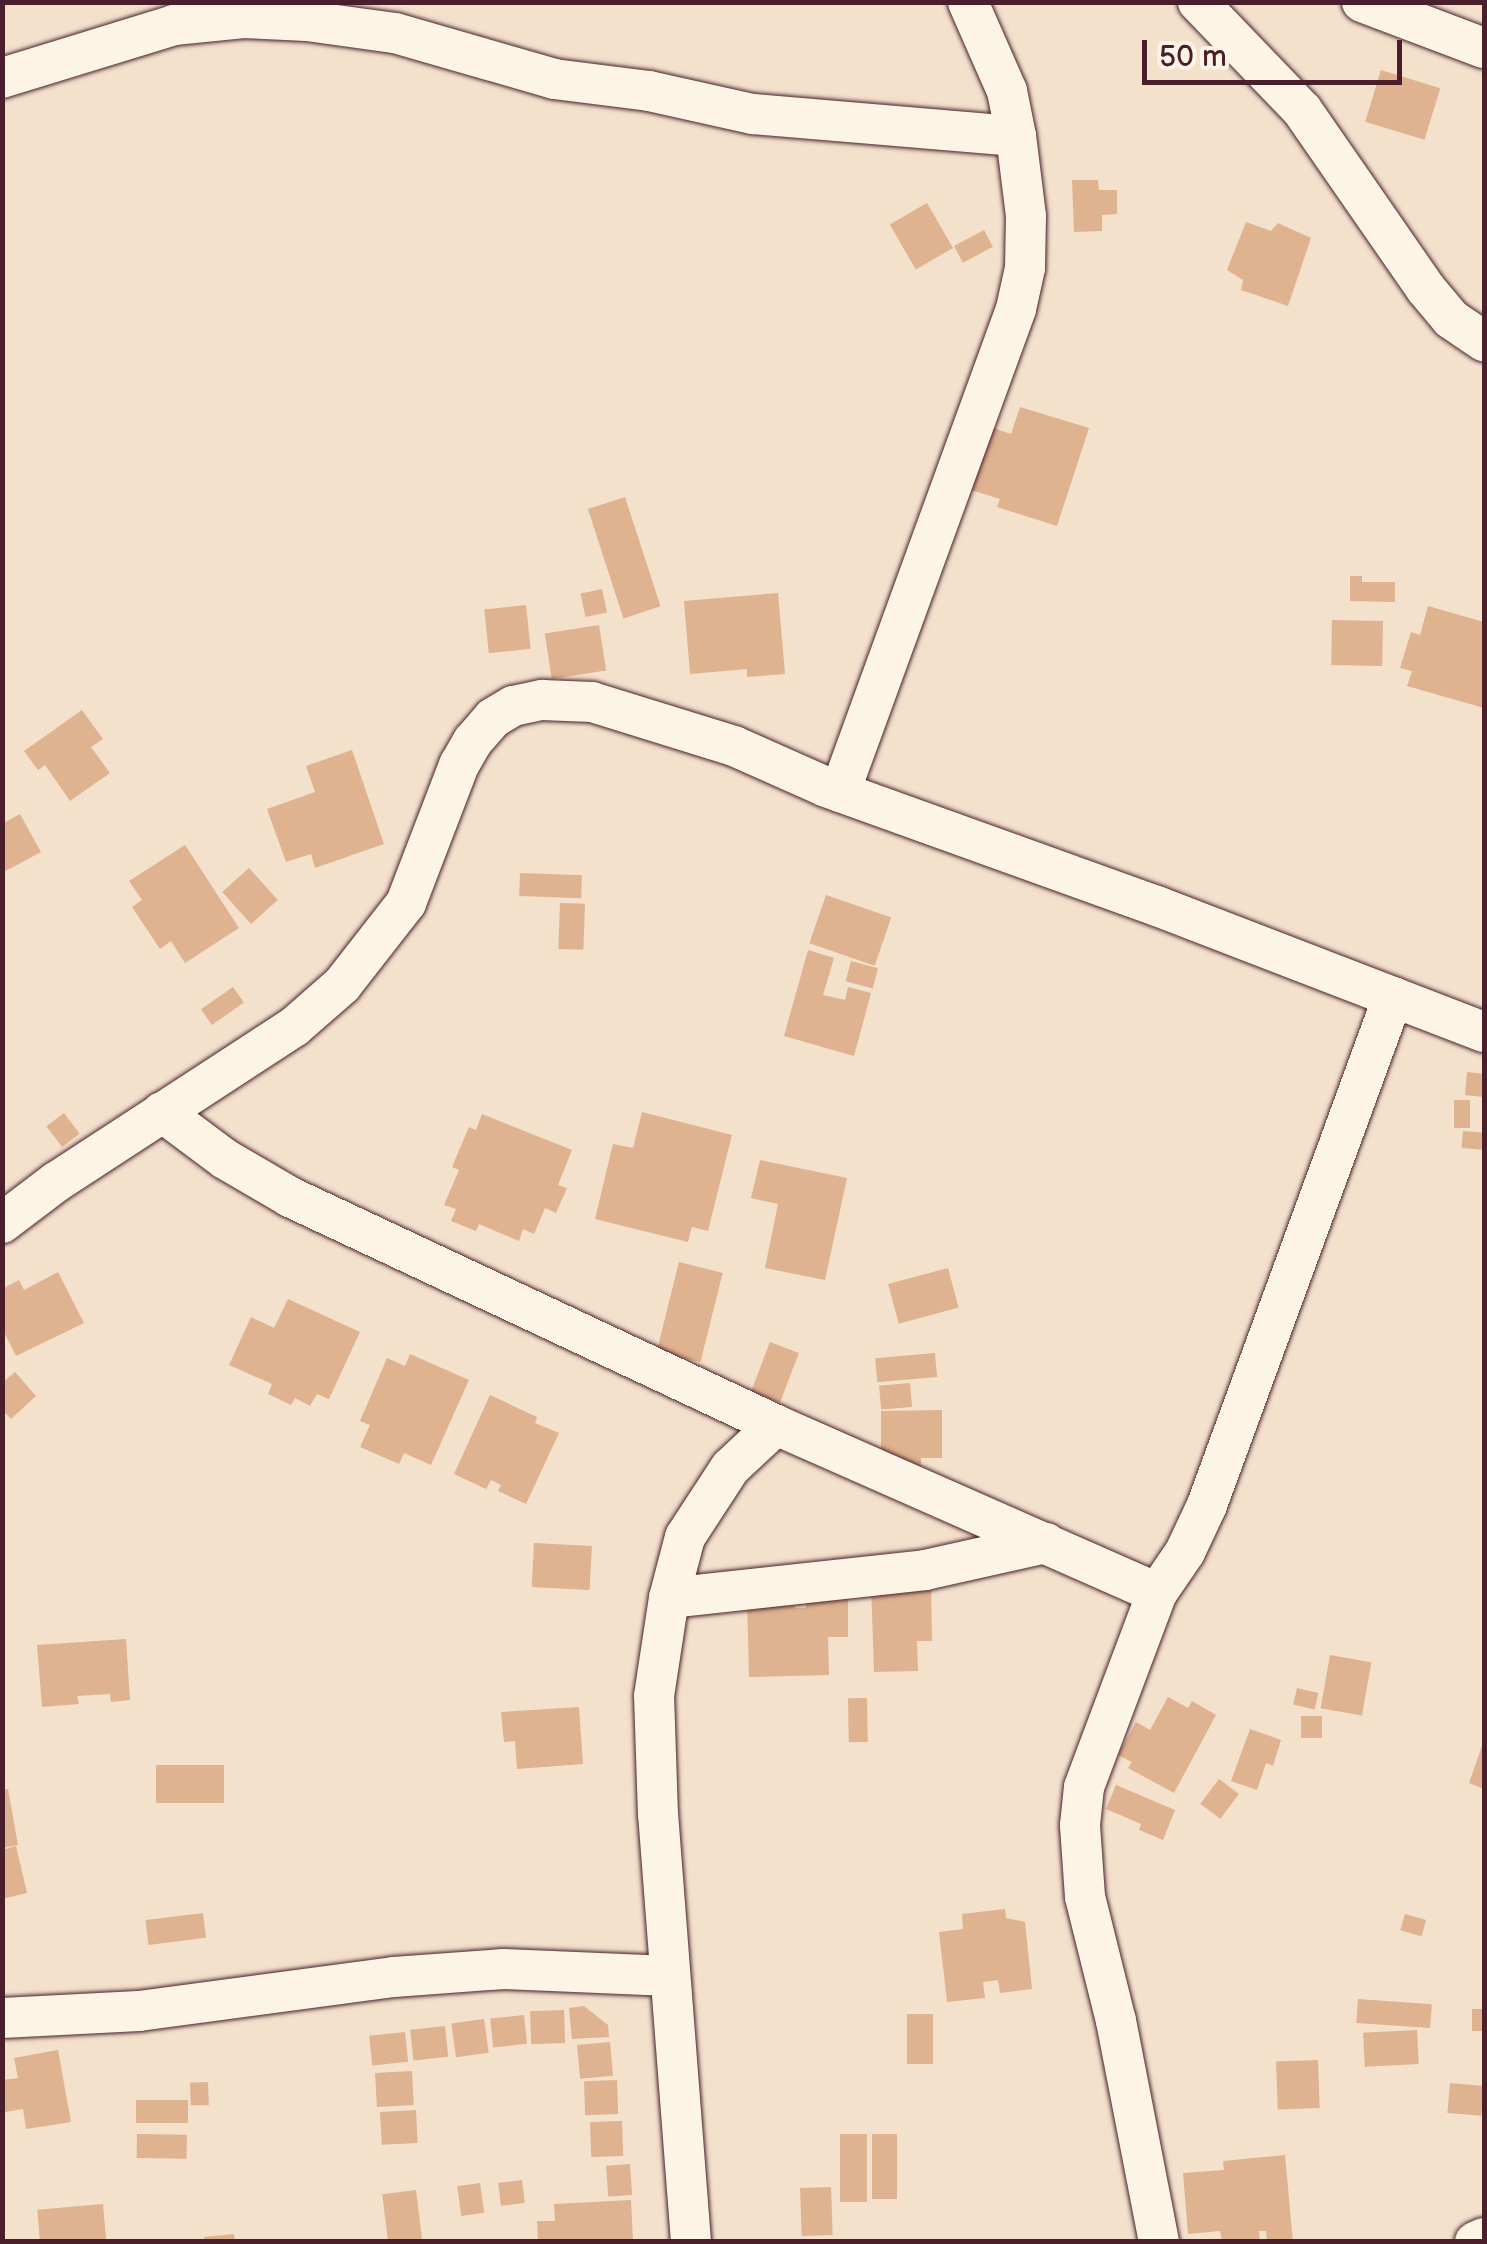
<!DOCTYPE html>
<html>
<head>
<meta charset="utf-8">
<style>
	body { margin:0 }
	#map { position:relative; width:1487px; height:2244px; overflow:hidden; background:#f3e1cc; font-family:"Balsamiq Sans",sans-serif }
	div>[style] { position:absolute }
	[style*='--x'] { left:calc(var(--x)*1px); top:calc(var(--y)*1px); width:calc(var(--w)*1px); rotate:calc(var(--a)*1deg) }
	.building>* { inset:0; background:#dfb290; transform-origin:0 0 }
	.roads { filter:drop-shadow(0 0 2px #4a1f2b) drop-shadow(0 0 2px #4a1f2b) }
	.minor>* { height:40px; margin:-20px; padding:0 20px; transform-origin:20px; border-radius:20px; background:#fcf5e5 }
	span { translate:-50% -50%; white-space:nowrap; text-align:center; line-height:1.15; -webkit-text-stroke:8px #fcf5e5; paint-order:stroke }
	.frame { position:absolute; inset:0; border:5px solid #4a1f2b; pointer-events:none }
	.scale { position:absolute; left:1142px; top:40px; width:260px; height:45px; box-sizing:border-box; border:5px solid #4a1f2b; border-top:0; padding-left:12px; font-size:30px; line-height:35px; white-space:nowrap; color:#4a1f2b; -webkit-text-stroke:8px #fcf5e5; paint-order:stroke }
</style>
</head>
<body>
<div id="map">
	<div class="building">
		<i style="left:1381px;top:70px;width:62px;height:54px;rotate:17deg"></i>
		<i style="clip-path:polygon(1072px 180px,1098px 180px,1099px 190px,1117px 190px,1117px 214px,1102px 215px,1102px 231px,1074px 232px)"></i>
		<i style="left:927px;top:203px;width:52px;height:43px;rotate:60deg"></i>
		<i style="clip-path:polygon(1246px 222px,1271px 231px,1278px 223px,1311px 238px,1288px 306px,1241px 290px,1243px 280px,1227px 270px)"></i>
		<i style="left:984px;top:230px;width:19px;height:34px;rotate:62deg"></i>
		<i style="clip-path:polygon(1020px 407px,1089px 428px,1057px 526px,997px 507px,1000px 499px,971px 490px,991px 427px,1011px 434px)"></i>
		<i style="left:625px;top:497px;width:115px;height:39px;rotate:72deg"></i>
		<i style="clip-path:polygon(1350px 576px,1362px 576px,1362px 582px,1395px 582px,1395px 602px,1350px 601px)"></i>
		<i style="left:602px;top:589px;width:24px;height:22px;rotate:78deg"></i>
		<i style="clip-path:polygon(778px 593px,785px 674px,747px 677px,747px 669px,690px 674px,684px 601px)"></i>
		<i style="left:526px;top:605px;width:44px;height:42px;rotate:84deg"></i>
		<i style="clip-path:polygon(1428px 606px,1484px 622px,1484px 708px,1407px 686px,1412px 671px,1400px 668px,1411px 632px,1420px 635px)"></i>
		<i style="left:1332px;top:620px;width:51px;height:45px;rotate:1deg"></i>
		<i style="left:599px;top:625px;width:46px;height:55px;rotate:81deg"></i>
		<i style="clip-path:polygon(82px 710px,103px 739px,91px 747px,110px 773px,70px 801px,45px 765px,38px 770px,24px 751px)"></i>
		<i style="clip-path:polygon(352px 750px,384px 844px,315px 868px,311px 854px,286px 862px,267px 809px,315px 792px,306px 766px)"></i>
		<i style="clip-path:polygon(20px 814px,41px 852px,2px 873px,2px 824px)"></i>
		<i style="clip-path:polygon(185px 845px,239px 928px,185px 963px,171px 941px,160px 949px,132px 907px,142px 900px,129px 881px)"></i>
		<i style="left:249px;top:868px;width:43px;height:36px;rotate:48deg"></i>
		<i style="left:520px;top:873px;width:62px;height:23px;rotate:2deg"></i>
		<i style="left:826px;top:895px;width:69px;height:51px;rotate:19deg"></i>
		<i style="left:560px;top:903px;width:25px;height:46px;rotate:2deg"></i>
		<i style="clip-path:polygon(808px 950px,834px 958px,823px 995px,845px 1000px,848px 987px,871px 993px,854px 1056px,784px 1036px)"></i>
		<i style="left:851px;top:961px;width:28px;height:21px;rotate:15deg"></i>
		<i style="left:233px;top:987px;width:19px;height:39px;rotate:55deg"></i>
		<i style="clip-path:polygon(1467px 1072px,1484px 1074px,1484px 1097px,1465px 1095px)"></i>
		<i style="left:1454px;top:1100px;width:16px;height:28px"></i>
		<i style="clip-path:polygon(642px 1112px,732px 1135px,708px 1231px,692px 1227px,688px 1242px,595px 1219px,613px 1144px,633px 1148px)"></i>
		<i style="left:64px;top:1113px;width:26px;height:22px;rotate:53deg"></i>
		<i style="clip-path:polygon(482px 1114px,572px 1150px,558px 1185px,567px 1188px,556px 1213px,545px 1208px,534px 1234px,523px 1229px,519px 1241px,479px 1224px,476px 1231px,451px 1221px,456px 1209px,444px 1205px,459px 1170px,452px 1167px,469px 1127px,476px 1130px)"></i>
		<i style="left:1463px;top:1131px;width:21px;height:17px;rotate:5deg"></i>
		<i style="clip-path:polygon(760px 1160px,847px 1178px,825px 1280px,765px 1268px,778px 1204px,751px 1198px)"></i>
		<i style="left:679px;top:1262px;width:45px;height:92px;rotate:14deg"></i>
		<i style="left:948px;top:1268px;width:41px;height:62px;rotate:75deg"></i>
		<i style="clip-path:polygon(58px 1272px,84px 1323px,16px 1356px,2px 1328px,2px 1289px,19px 1280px,24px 1290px)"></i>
		<i style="clip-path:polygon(288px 1299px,360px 1332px,329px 1399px,317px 1394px,310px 1406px,295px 1398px,291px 1405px,268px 1394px,272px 1384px,229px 1365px,251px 1317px,274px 1328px)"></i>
		<i style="left:770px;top:1342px;width:31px;height:53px;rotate:21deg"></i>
		<i style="left:935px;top:1353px;width:24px;height:60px;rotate:85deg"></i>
		<i style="clip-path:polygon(410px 1354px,469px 1380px,431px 1465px,404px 1453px,399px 1464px,360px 1447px,370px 1425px,360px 1421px,387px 1358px,405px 1366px)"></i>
		<i style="clip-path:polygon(15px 1372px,36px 1396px,11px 1419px,2px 1410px,2px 1383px)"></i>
		<i style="left:910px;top:1383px;width:24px;height:31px;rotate:85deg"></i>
		<i style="clip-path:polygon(490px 1395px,537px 1417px,535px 1423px,559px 1433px,526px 1504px,498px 1491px,501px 1485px,491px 1480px,486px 1489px,454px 1474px)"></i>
		<i style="clip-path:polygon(942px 1410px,942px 1458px,921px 1458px,921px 1470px,881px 1470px,881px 1411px)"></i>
		<i style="left:534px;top:1543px;width:58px;height:44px;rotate:3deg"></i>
		<i style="clip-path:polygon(931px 1582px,932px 1641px,917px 1641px,918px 1671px,874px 1672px,871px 1584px)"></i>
		<i style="clip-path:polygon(848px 1596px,848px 1637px,828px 1637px,829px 1675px,749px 1677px,747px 1598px,795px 1597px,795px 1608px,806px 1608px,806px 1597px)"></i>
		<i style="clip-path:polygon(126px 1639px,130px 1700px,111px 1702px,110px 1694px,77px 1696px,79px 1704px,42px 1707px,37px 1645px)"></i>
		<i style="left:1330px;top:1655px;width:42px;height:54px;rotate:10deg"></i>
		<i style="left:1297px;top:1688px;width:22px;height:17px;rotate:13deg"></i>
		<i style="clip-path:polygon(1168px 1697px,1188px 1708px,1192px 1701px,1216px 1715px,1174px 1793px,1128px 1768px,1132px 1762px,1118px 1755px,1136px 1722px,1150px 1730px)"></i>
		<i style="left:867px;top:1698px;width:44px;height:19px;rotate:89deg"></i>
		<i style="clip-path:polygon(579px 1707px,583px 1764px,517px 1769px,515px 1741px,504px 1742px,501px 1712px)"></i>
		<i style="left:1301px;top:1716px;width:21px;height:22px"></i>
		<i style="clip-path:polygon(1250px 1729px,1281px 1740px,1273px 1766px,1266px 1763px,1257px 1790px,1231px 1781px)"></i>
		<i style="clip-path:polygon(1484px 1740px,1484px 1789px,1469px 1783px)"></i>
		<i style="left:156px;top:1765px;width:68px;height:38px"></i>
		<i style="left:1219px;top:1779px;width:25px;height:31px;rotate:37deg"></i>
		<i style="clip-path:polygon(1116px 1785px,1175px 1810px,1163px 1840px,1139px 1830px,1141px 1824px,1106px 1809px)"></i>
		<i style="clip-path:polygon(8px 1789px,18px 1845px,2px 1848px,2px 1790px)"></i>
		<i style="clip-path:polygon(16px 1846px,27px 1893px,2px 1899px,2px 1850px)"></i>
		<i style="clip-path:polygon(1005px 1909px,1006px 1918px,1025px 1922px,1032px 1989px,1000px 1993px,998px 1980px,983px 1982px,985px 1998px,947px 2002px,939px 1932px,963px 1929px,962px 1914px)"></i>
		<i style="left:203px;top:1913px;width:25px;height:58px;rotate:83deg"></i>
		<i style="left:1405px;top:1914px;width:22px;height:17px;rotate:16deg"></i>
		<i style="left:1358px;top:1999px;width:74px;height:24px;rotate:4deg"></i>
		<i style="clip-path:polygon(584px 2006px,608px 2025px,609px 2037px,572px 2039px,569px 2008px)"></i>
		<i style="left:1472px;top:2009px;width:12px;height:22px"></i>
		<i style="left:564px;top:2010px;width:33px;height:34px;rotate:88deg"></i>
		<i style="left:907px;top:2014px;width:26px;height:50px"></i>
		<i style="left:524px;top:2015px;width:29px;height:34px;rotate:84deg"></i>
		<i style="left:484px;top:2019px;width:34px;height:33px;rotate:82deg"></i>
		<i style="left:445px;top:2026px;width:31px;height:35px;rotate:84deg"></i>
		<i style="left:1417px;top:2030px;width:34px;height:54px;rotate:87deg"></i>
		<i style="left:405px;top:2032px;width:30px;height:36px;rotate:84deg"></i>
		<i style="left:610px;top:2042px;width:34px;height:33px;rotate:85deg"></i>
		<i style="clip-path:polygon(58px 2050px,71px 2122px,26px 2129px,23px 2109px,5px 2112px,2px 2080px,18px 2078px,14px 2058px)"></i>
		<i style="left:1318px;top:2060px;width:48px;height:42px;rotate:88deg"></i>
		<i style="left:412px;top:2071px;width:34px;height:37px;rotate:87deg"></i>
		<i style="left:617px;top:2080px;width:34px;height:33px;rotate:88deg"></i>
		<i style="left:208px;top:2082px;width:23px;height:18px;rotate:88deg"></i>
		<i style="left:1450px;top:2083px;width:34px;height:30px;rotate:5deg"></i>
		<i style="left:188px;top:2100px;width:23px;height:52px;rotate:90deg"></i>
		<i style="left:416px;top:2110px;width:33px;height:36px;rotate:87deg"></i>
		<i style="left:622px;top:2121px;width:35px;height:32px;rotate:88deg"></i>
		<i style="left:137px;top:2134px;width:50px;height:24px;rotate:1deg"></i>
		<i style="left:840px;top:2134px;width:27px;height:68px"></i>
		<i style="left:872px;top:2134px;width:25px;height:65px"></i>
		<i style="clip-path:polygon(1285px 2155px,1293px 2242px,1267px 2242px,1266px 2231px,1259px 2231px,1260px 2242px,1222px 2242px,1220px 2231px,1188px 2234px,1183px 2173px,1224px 2170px,1223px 2161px)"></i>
		<i style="left:630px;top:2164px;width:31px;height:24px;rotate:86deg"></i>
		<i style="left:522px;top:2180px;width:23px;height:24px;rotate:83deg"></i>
		<i style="left:480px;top:2183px;width:30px;height:23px;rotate:82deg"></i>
		<i style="left:831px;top:2187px;width:48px;height:31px;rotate:88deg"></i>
		<i style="left:416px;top:2190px;width:52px;height:34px;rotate:83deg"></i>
		<i style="clip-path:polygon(631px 2200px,633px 2242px,538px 2242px,537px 2221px,555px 2221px,554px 2204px)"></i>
		<i style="left:103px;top:2204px;width:38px;height:66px;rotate:85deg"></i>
		<i style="clip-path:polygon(234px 2234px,235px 2242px,205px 2242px,204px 2237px)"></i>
	</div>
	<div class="roads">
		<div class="minor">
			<i style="--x:1198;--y:2;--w:150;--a:46.1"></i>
			<i style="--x:1302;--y:110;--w:218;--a:55.3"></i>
			<i style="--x:1426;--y:289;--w:39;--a:50"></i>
			<i style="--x:1451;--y:319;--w:40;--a:34"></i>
			<i style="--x:1362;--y:2;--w:130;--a:20.7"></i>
			<i style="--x:2;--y:78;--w:180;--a:-17.1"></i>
			<i style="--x:174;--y:25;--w:70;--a:-5.7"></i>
			<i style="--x:244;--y:18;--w:63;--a:2.7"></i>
			<i style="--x:307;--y:21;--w:89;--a:7.8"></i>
			<i style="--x:395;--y:33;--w:166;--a:16.1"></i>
			<i style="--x:554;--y:79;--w:96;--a:7.2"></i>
			<i style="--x:649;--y:91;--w:107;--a:12.5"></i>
			<i style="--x:753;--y:114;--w:264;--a:4.8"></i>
			<i style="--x:840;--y:792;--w:514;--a:-69.98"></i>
			<i style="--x:1016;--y:309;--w:42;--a:-77.6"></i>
			<i style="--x:1025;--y:268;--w:52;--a:-88.9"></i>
			<i style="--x:1026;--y:216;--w:81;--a:-97.1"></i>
			<i style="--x:1016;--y:136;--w:46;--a:-101.3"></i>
			<i style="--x:1007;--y:91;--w:97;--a:-113.7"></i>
			<i style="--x:162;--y:1112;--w:79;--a:36.7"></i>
			<i style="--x:225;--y:1159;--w:75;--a:30.3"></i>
			<i style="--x:290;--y:1197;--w:537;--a:25.13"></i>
			<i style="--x:776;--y:1425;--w:416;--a:23.8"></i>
			<i style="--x:2;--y:1223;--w:68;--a:-37.2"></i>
			<i style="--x:56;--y:1182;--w:284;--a:-33.1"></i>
			<i style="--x:294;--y:1027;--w:64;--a:-41.2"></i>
			<i style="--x:342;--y:985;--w:104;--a:-52"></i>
			<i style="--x:406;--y:903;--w:148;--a:-69"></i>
			<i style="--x:459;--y:765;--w:28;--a:-60"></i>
			<i style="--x:473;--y:741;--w:30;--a:-49"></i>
			<i style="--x:493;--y:718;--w:23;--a:-31"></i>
			<i style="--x:513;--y:706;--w:30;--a:-12"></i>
			<i style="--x:542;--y:700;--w:50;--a:2.3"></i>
			<i style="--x:592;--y:702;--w:149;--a:17.2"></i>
			<i style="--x:734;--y:746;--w:101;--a:24"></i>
			<i style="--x:826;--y:787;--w:352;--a:19.8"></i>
			<i style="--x:1157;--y:906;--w:350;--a:21.1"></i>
			<i style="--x:669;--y:1598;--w:258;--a:-6.2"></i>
			<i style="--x:925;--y:1570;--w:124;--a:-12.6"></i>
			<i style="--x:2;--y:2018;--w:137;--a:-2.9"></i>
			<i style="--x:139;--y:2011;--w:257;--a:-7.6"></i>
			<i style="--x:394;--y:1977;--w:110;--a:-4.2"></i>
			<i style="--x:504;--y:1969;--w:166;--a:2.4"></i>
			<i style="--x:691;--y:2242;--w:428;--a:-94.4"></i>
			<i style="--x:658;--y:1815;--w:119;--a:-91.9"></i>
			<i style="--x:654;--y:1696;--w:99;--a:-81.3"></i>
			<i style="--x:669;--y:1598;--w:63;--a:-75.3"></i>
			<i style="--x:685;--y:1537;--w:82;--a:-56.9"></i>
			<i style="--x:730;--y:1468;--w:63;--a:-43.1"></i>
			<i style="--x:1159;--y:2242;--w:225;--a:-101"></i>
			<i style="--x:1116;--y:2021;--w:128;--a:-104"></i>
			<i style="--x:1085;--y:1897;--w:72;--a:-94"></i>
			<i style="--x:1080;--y:1825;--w:38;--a:-84"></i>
			<i style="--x:1084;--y:1787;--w:207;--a:-69.4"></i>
			<i style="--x:1157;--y:1593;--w:50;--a:-55.7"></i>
			<i style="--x:1185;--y:1552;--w:52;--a:-64.9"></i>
			<i style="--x:1207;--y:1505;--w:541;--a:-69.89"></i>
			<i style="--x:1475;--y:2242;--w:10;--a:-24"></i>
		</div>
	</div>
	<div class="frame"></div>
	<div class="scale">50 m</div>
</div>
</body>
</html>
